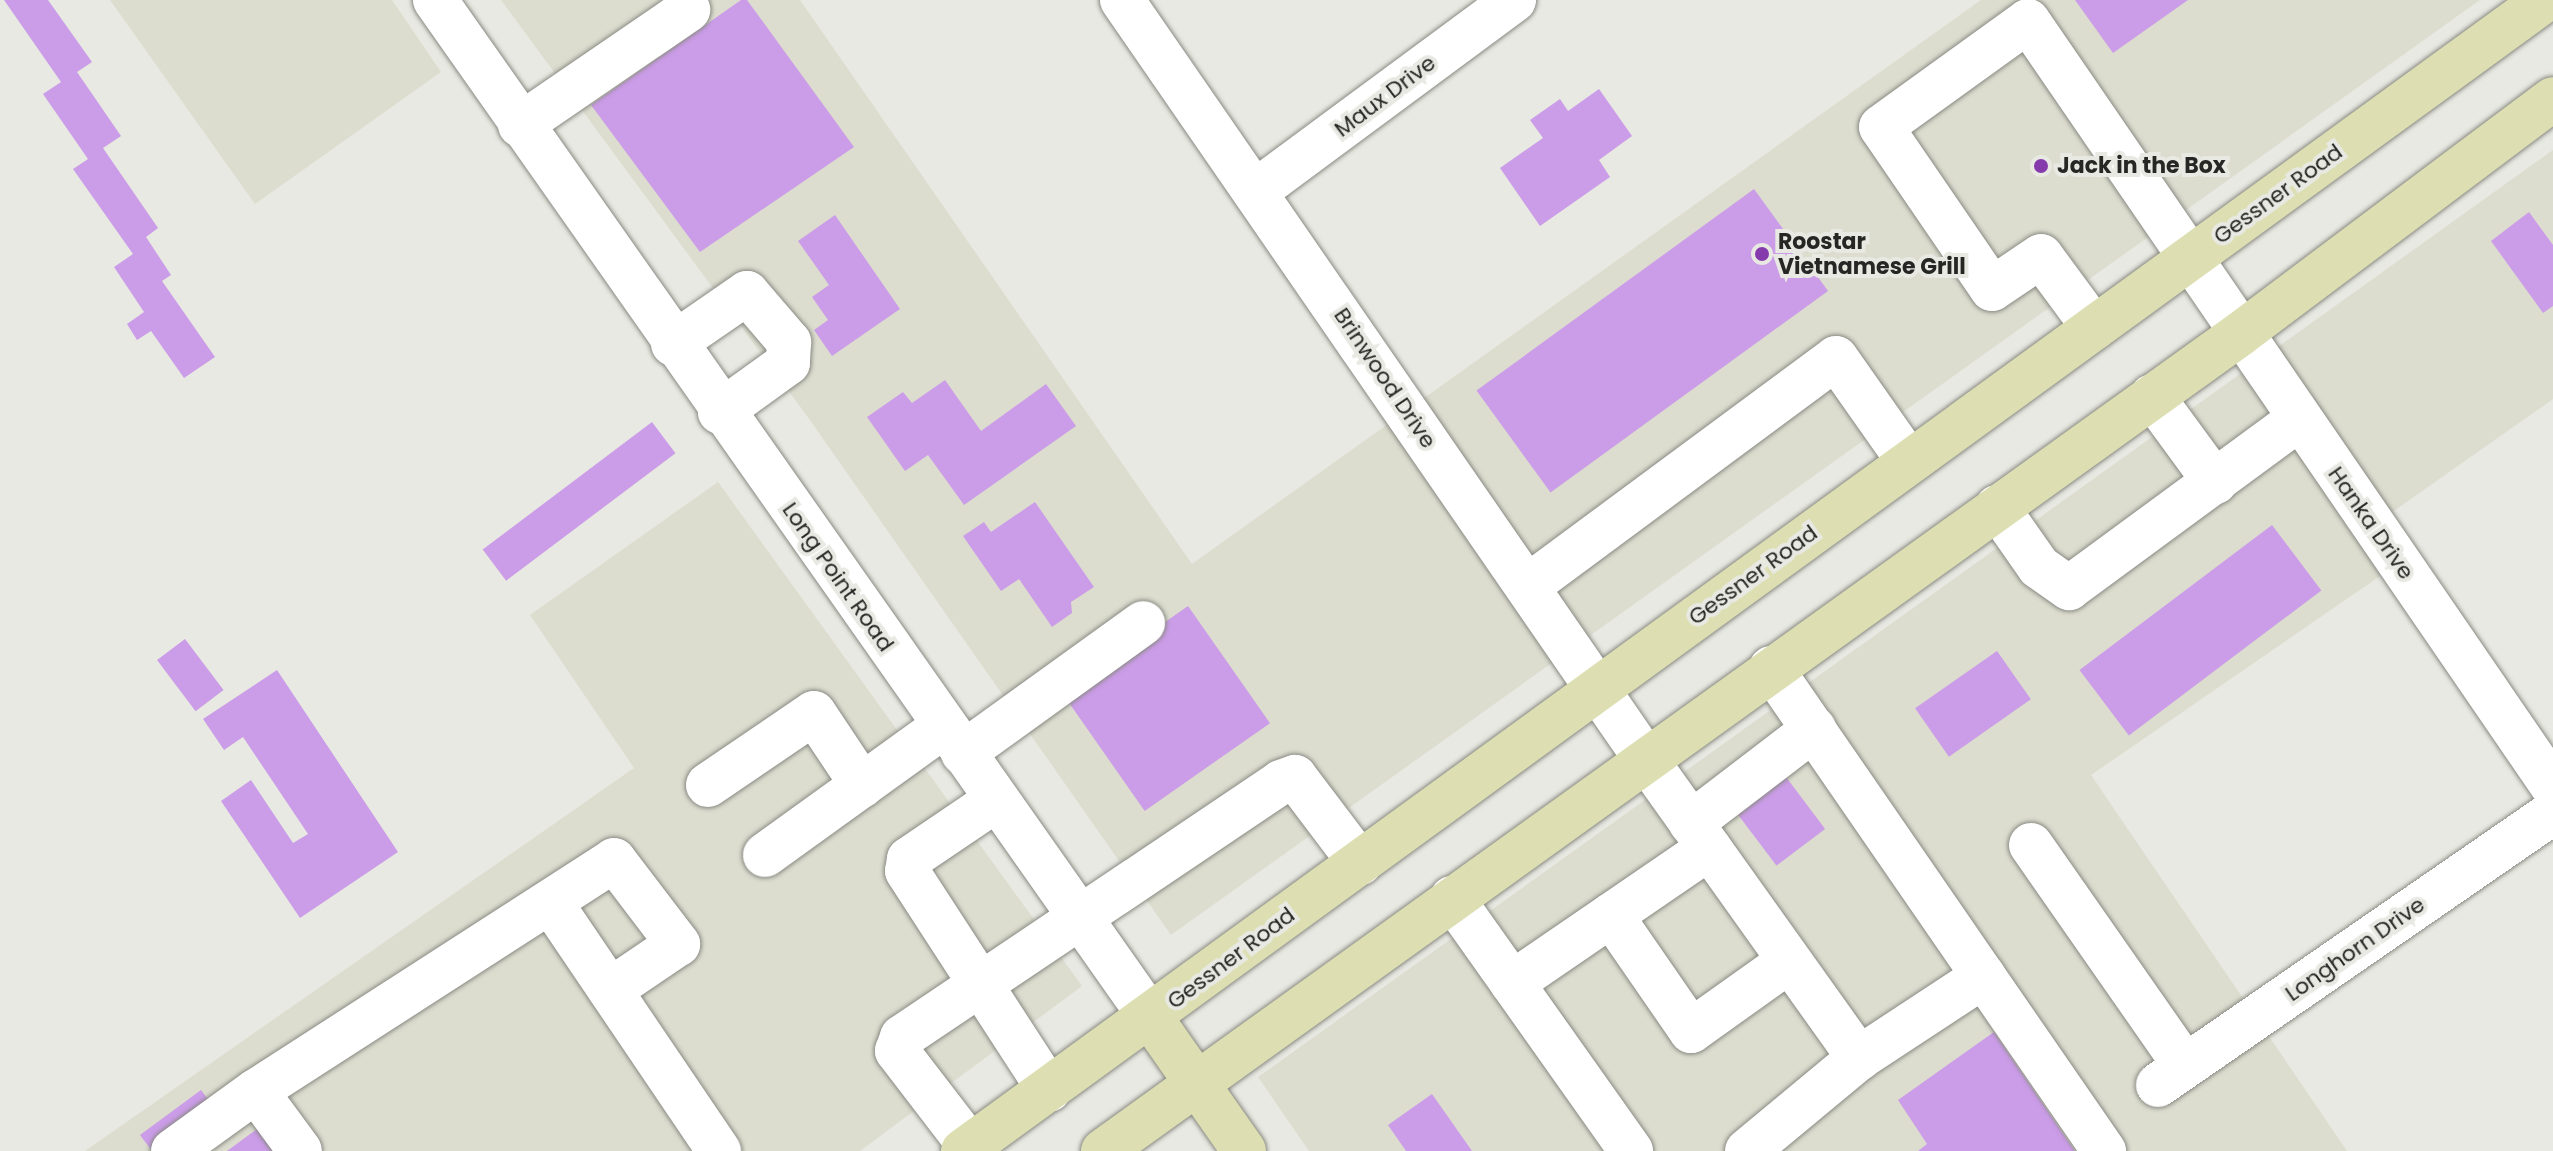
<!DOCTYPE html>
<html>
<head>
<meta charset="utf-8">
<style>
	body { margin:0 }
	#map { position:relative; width:2553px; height:1151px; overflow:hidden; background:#e8e9e2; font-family:Poppins,sans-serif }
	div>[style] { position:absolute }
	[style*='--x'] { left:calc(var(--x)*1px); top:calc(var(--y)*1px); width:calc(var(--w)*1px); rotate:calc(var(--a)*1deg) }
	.built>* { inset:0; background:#dcddcf }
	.building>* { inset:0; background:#cb9ce8; transform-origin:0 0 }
	.roads { filter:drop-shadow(0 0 2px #898a83) drop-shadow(0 0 2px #898a83) }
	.minor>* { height:44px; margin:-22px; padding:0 22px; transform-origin:22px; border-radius:22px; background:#fff }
	.major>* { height:44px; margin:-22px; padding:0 22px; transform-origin:22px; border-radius:22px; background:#dddfb3 }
	.dots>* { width:22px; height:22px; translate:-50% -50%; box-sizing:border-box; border:4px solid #e8e9e2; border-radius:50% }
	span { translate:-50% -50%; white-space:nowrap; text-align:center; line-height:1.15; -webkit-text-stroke:8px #e8e9e2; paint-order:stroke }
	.street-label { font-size:22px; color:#262724 }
	.poi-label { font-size:22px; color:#262724; font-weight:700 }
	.left { translate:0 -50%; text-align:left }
</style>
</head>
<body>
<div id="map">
	<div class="built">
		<i style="clip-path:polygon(110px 0,392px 0,441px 72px,255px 204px)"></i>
		<i style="clip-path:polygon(501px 0,800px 0,1192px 564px,1981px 0,2480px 0,1171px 935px,807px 416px)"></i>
		<i style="clip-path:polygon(2553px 150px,2553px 399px,2391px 513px,2383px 574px,2091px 775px,2347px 1151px,1309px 1151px,1258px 1077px)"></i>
		<i style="clip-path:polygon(718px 482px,1082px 986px,860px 1151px,85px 1151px,634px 768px,530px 615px)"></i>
	</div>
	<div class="building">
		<i style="clip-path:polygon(4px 0,48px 0,92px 62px,77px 72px,121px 136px,103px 148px,158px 228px,146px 237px,171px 275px,162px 281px,215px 357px,184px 378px,151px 331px,137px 340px,127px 324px,144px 312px,114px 267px,133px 254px,73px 169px,88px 159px,43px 94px,61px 82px)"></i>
		<i style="clip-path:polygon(741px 0,747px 0,854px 147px,700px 252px,591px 105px)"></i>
		<i style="clip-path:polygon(2075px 0,2188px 0,2113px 53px)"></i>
		<i style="clip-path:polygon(1599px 89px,1632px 136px,1599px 160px,1610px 177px,1540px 226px,1500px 168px,1543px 138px,1530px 120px,1560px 99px,1568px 111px)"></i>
		<i style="left:1754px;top:189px;width:126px;height:343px;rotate:54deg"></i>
		<i style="clip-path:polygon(2529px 212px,2553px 245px,2553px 306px,2543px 313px,2491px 241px)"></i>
		<i style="clip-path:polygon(835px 215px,900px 309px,832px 356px,814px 330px,828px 320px,812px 297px,829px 285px,798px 241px)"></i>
		<i style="clip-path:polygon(945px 380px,981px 431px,1046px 384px,1076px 426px,964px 505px,928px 455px,905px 471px,867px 417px,903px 392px,912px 403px)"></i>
		<i style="left:652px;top:422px;width:39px;height:212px;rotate:53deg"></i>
		<i style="clip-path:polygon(1035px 502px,1094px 587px,1071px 602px,1072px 613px,1052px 627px,1019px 579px,1001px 591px,963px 536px,984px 522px,991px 532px)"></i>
		<i style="left:2272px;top:525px;width:82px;height:241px;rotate:53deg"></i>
		<i style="left:1188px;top:606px;width:143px;height:153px;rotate:55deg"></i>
		<i style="left:185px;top:639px;width:64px;height:35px;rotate:53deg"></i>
		<i style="left:1997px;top:651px;width:59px;height:100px;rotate:55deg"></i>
		<i style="clip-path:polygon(277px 670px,398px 852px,300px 918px,221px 801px,251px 780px,293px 843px,308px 834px,243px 737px,224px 750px,203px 719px)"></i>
		<i style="left:1783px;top:773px;width:70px;height:61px;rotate:53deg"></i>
		<i style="clip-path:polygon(1994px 1032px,2075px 1151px,1918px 1151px,1927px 1144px,1898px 1100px)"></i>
		<i style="clip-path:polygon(201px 1090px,232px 1131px,152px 1151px,140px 1135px)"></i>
		<i style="clip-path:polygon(1432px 1094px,1472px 1151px,1406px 1151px,1388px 1125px)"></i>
		<i style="clip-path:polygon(261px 1126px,279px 1151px,227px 1151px)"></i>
	</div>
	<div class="roads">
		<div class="minor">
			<i style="--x:435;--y:0;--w:1245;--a:54.88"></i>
			<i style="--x:1122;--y:0;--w:921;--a:55.4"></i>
			<i style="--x:1645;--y:758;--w:369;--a:54.5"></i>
			<i style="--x:520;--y:125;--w:204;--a:-34.4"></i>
			<i style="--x:1256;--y:191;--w:321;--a:-36.5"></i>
			<i style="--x:2094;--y:328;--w:89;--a:-126.4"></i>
			<i style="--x:2041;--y:256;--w:59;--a:146"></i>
			<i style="--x:1992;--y:289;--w:196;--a:-124.4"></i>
			<i style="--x:1881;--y:127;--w:181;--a:-35.8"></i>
			<i style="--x:2028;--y:21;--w:929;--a:55.57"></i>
			<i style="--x:673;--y:344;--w:90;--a:-34.6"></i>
			<i style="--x:747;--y:293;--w:65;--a:49.4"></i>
			<i style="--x:789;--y:342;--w:21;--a:93"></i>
			<i style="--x:788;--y:363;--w:84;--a:144.2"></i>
			<i style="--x:2152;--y:396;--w:107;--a:53.8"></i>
			<i style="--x:1997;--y:507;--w:73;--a:55"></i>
			<i style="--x:2039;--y:567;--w:37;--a:35"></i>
			<i style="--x:2069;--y:588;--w:285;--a:-36.3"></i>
			<i style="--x:1528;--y:586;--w:383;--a:-36.5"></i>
			<i style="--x:1836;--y:358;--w:127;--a:54.9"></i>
			<i style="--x:1771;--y:668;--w:587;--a:55.42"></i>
			<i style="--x:963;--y:753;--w:222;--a:-35.8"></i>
			<i style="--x:708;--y:785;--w:128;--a:-34.2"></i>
			<i style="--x:814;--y:713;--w:87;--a:56.3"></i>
			<i style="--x:996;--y:800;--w:105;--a:145.9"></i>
			<i style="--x:909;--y:859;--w:12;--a:99"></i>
			<i style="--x:907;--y:871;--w:261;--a:57"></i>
			<i style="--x:1691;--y:823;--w:155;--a:-37.4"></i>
			<i style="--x:2031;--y:845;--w:269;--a:55.1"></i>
			<i style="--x:765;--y:855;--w:221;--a:-35.8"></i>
			<i style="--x:1452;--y:898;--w:310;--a:54.7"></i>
			<i style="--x:551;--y:903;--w:300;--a:55.9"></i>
			<i style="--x:1611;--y:915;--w:141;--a:55.4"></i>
			<i style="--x:1691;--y:1031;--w:120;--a:-35.5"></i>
			<i style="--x:1512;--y:983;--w:239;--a:-34.4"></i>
			<i style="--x:2158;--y:1085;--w:480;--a:-34.6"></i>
			<i style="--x:256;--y:1091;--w:74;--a:53.7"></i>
			<i style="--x:970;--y:1146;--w:120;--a:-127.5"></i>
			<i style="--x:897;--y:1051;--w:15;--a:-70"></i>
			<i style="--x:902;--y:1037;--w:457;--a:-33.9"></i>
			<i style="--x:1281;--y:782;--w:15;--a:-20"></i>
			<i style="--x:1295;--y:777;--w:108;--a:52.9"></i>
			<i style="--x:173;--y:1151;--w:102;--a:-35.9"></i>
			<i style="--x:256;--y:1091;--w:426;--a:-32.8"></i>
			<i style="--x:614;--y:860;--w:106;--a:52.7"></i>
			<i style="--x:678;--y:944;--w:82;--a:145.9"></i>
			<i style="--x:1747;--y:1151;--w:146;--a:-39.7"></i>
			<i style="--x:1859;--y:1058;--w:149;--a:-33.3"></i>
		</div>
		<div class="major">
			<i style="--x:1151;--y:1018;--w:162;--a:55"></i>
			<i style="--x:963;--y:1151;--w:1956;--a:-36.04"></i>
			<i style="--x:1103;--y:1151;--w:1400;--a:-35.7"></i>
			<i style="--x:2240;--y:334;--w:391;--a:-36.9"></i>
		</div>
	</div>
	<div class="dots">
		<i style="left:2041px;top:166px;background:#863bad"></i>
		<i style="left:1762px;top:254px;background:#863bad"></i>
	</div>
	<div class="street-label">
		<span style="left:1385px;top:96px;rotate:-37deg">Maux Drive</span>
		<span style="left:2278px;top:194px;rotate:-36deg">Gessner Road</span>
		<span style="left:1385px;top:378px;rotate:56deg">Brinwood Drive</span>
		<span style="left:2371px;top:523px;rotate:55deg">Hanka Drive</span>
		<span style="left:1753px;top:575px;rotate:-36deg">Gessner Road</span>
		<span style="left:838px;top:577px;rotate:55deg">Long Point Road</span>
		<span style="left:2355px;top:949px;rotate:-35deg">Longhorn Drive</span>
		<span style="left:1231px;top:958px;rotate:-37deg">Gessner Road</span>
	</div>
	<div class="poi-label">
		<span class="left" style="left:2057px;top:166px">Jack in the Box</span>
		<span class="left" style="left:1778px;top:254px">Roostar<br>Vietnamese Grill</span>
	</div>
</div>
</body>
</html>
